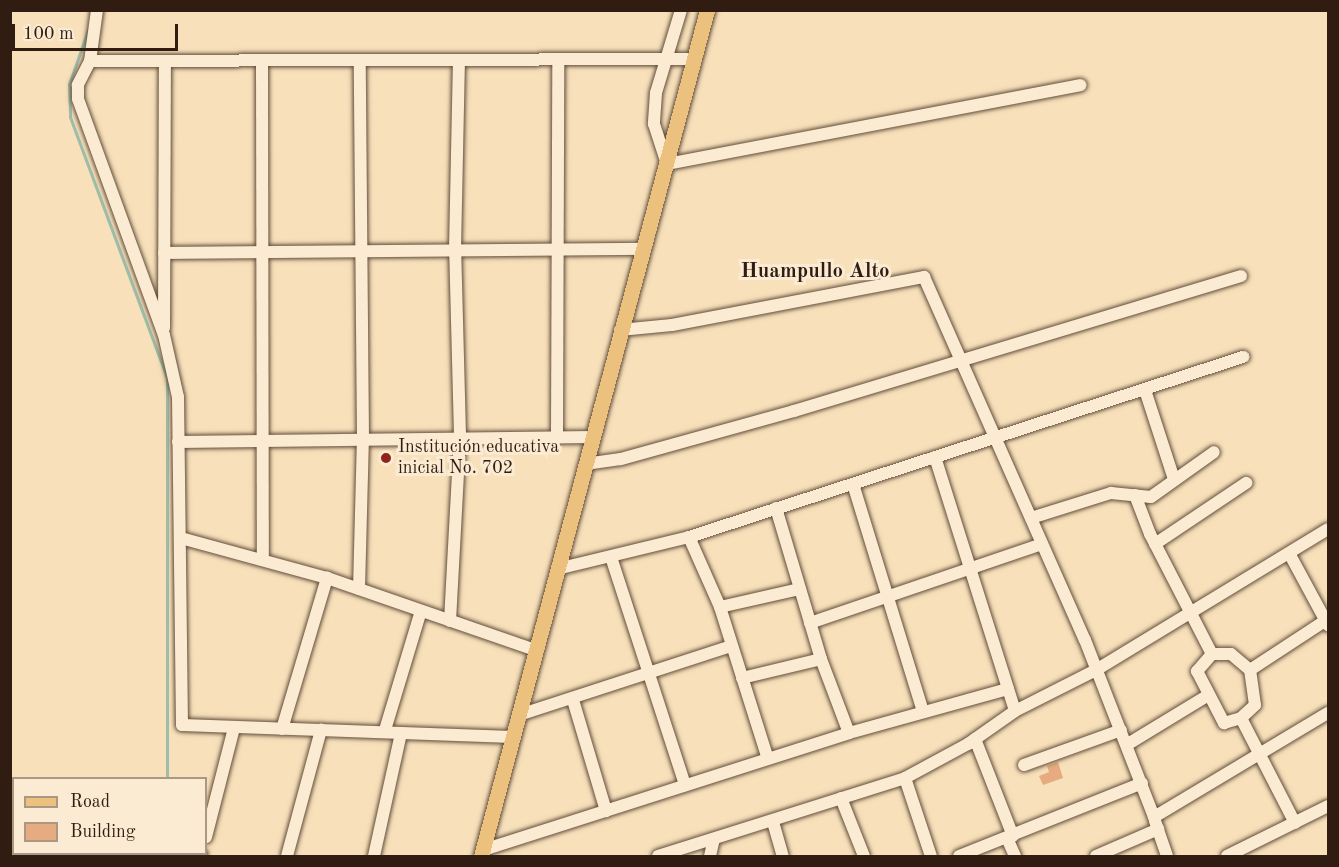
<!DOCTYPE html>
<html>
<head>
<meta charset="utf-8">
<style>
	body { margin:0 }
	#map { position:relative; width:1339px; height:867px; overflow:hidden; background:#f7e0ba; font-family:"Old Standard TT",serif }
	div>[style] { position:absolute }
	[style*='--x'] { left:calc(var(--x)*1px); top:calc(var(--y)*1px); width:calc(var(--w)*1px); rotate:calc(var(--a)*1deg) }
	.stream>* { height:3px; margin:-1.5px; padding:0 1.5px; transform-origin:1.5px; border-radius:1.5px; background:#9ebeaa }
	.building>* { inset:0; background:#e6ab81 }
	.roads { filter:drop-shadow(0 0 2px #624d3b) drop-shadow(0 0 2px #624d3b) }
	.minor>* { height:12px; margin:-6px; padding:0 6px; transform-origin:6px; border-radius:6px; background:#faebd2 }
	.major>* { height:15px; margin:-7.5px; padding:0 7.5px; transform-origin:7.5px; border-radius:7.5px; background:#ecc07d }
	.dots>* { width:16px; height:16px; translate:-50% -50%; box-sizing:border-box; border:3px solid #faebd2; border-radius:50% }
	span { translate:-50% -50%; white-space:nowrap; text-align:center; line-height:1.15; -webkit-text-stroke:6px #faebd2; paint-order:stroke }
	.poi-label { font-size:18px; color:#311c11 }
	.left { translate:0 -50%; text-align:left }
	.quarter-label { font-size:21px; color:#311c11; font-weight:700 }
	.frame { position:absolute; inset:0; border:12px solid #311c11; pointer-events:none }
	.legend { position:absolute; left:12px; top:777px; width:195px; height:78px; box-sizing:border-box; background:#faebd2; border:2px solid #aa9885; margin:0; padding:8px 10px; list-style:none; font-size:18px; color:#311c11 }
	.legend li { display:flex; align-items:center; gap:12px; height:30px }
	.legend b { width:30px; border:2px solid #aa9885 }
	.scale { position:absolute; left:12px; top:24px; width:166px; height:27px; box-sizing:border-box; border:3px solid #311c11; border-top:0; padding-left:8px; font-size:18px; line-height:21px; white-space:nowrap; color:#311c11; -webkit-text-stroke:4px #faebd2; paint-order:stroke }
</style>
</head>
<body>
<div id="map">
	<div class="stream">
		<i style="--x:89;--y:27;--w:60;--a:109.3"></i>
		<i style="--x:69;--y:84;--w:33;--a:88"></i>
		<i style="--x:70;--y:117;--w:278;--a:69.6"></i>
		<i style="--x:167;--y:378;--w:400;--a:90"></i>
		<i style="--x:168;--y:854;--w:2;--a:90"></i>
	</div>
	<div class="building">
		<i style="clip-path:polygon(1058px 762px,1063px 778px,1043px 785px,1039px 776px,1049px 772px,1047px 766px)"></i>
	</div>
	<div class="roads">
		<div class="minor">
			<i style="--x:97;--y:10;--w:51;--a:97.8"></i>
			<i style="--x:90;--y:61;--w:27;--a:117"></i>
			<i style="--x:78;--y:85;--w:14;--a:90"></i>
			<i style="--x:78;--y:99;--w:251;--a:70"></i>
			<i style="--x:164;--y:335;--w:64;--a:77.3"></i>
			<i style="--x:178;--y:397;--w:328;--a:89.3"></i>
			<i style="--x:182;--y:725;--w:331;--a:2.1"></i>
			<i style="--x:681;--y:10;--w:87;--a:106.8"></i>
			<i style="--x:656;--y:93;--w:31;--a:94"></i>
			<i style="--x:654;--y:124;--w:42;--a:72"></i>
			<i style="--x:667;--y:164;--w:421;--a:-10.8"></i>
			<i style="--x:90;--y:61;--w:605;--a:-0.19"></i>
			<i style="--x:262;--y:62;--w:497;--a:89.9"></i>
			<i style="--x:164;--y:253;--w:480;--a:-0.5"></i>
			<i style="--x:164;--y:328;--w:266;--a:-89.8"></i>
			<i style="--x:620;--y:330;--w:52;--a:-5.5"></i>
			<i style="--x:672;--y:325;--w:257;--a:-10.8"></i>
			<i style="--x:924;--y:277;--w:397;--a:66.1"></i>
			<i style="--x:1085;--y:640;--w:190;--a:68.7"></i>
			<i style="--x:1154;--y:817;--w:203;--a:-30.9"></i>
			<i style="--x:1145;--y:390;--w:94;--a:72"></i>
			<i style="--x:557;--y:436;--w:375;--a:-89.8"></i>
			<i style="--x:178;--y:442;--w:415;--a:-0.7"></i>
			<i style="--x:935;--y:457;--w:266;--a:72.5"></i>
			<i style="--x:585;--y:464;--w:36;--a:-8"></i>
			<i style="--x:621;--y:459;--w:180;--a:-15.5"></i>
			<i style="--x:794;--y:411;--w:467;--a:-16.8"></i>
			<i style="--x:853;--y:484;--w:238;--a:72.9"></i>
			<i style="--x:1135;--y:495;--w:42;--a:69"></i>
			<i style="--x:1150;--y:534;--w:135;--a:62.7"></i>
			<i style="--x:1212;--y:654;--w:23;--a:131"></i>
			<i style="--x:1197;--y:671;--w:59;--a:62.6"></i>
			<i style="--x:1224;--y:723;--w:18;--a:-16"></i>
			<i style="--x:1241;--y:718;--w:19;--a:-43"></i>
			<i style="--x:1255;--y:705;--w:35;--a:-98"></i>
			<i style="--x:1250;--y:670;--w:93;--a:-33.2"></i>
			<i style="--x:776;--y:508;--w:158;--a:73.4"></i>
			<i style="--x:821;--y:659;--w:79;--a:69.3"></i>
			<i style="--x:1031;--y:518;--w:84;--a:-17.4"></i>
			<i style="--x:1111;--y:493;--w:40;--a:5.7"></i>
			<i style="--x:1151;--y:497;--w:77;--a:-35.5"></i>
			<i style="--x:689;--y:537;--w:77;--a:66.1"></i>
			<i style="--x:720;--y:607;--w:159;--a:72.5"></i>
			<i style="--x:181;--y:538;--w:151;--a:15.3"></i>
			<i style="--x:327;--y:578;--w:220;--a:19.1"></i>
			<i style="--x:1155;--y:544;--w:110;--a:-33.8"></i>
			<i style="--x:1289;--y:553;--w:82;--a:61.6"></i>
			<i style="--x:611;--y:557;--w:240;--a:72"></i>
			<i style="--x:557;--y:569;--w:136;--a:-13.6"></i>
			<i style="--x:689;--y:537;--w:583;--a:-18"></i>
			<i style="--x:359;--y:589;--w:151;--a:-88.5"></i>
			<i style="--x:363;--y:438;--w:377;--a:-90.5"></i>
			<i style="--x:720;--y:607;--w:82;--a:-12.7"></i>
			<i style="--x:450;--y:621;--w:186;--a:-86.9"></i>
			<i style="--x:460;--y:435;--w:186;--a:-91.5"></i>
			<i style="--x:455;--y:249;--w:188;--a:-88.8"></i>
			<i style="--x:810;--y:623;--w:245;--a:-18.8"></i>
			<i style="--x:1212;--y:654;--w:19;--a:0"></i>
			<i style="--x:1231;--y:654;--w:25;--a:40"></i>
			<i style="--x:742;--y:678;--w:81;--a:-13.5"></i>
			<i style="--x:573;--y:700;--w:116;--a:73.4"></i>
			<i style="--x:522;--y:714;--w:220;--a:-18"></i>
			<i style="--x:1241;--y:718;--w:118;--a:62.8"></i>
			<i style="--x:282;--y:729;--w:158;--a:-73.4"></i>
			<i style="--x:385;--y:730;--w:124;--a:-73.2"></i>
			<i style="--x:975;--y:739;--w:104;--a:68.6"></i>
			<i style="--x:1128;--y:744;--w:92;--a:-31.3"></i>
			<i style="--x:1024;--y:765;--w:103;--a:-19.8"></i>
			<i style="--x:905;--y:778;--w:82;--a:71.6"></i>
			<i style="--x:841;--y:798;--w:62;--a:68.4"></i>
			<i style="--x:1155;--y:821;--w:37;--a:71"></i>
			<i style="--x:773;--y:822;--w:35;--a:74"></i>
			<i style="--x:206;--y:837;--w:113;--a:-75.6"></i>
			<i style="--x:1007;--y:838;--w:20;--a:66"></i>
			<i style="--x:483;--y:850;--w:384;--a:-17.7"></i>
			<i style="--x:849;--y:733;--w:165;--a:-15.5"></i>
			<i style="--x:201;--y:856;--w:2;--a:-90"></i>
			<i style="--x:287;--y:856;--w:131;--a:-74.9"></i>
			<i style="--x:374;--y:856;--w:126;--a:-77.6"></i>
			<i style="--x:658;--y:856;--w:259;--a:-17.5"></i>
			<i style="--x:905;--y:778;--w:72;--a:-28.4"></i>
			<i style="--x:968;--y:744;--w:57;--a:-35.1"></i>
			<i style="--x:1015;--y:711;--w:91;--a:-26.8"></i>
			<i style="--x:1096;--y:670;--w:271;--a:-31.3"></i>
			<i style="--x:710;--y:856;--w:17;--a:-77"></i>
			<i style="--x:959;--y:856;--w:197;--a:-21.7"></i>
			<i style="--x:1096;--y:856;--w:68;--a:-23.5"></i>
			<i style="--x:1227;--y:856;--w:113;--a:-26.3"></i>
		</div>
		<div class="major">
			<i style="--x:481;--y:856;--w:876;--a:-75.04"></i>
		</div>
	</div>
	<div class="dots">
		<i style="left:386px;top:458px;background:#8f2418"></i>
	</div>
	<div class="poi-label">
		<span class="left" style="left:398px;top:458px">Institución educativa<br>inicial No. 702</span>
	</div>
	<div class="quarter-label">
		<span style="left:815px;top:272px">Huampullo Alto</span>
	</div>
	<div class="frame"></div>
	<ul class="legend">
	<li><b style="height:8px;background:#ecc07d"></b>Road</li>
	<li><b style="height:16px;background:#e6ab81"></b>Building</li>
	</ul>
	<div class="scale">100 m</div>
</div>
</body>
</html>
